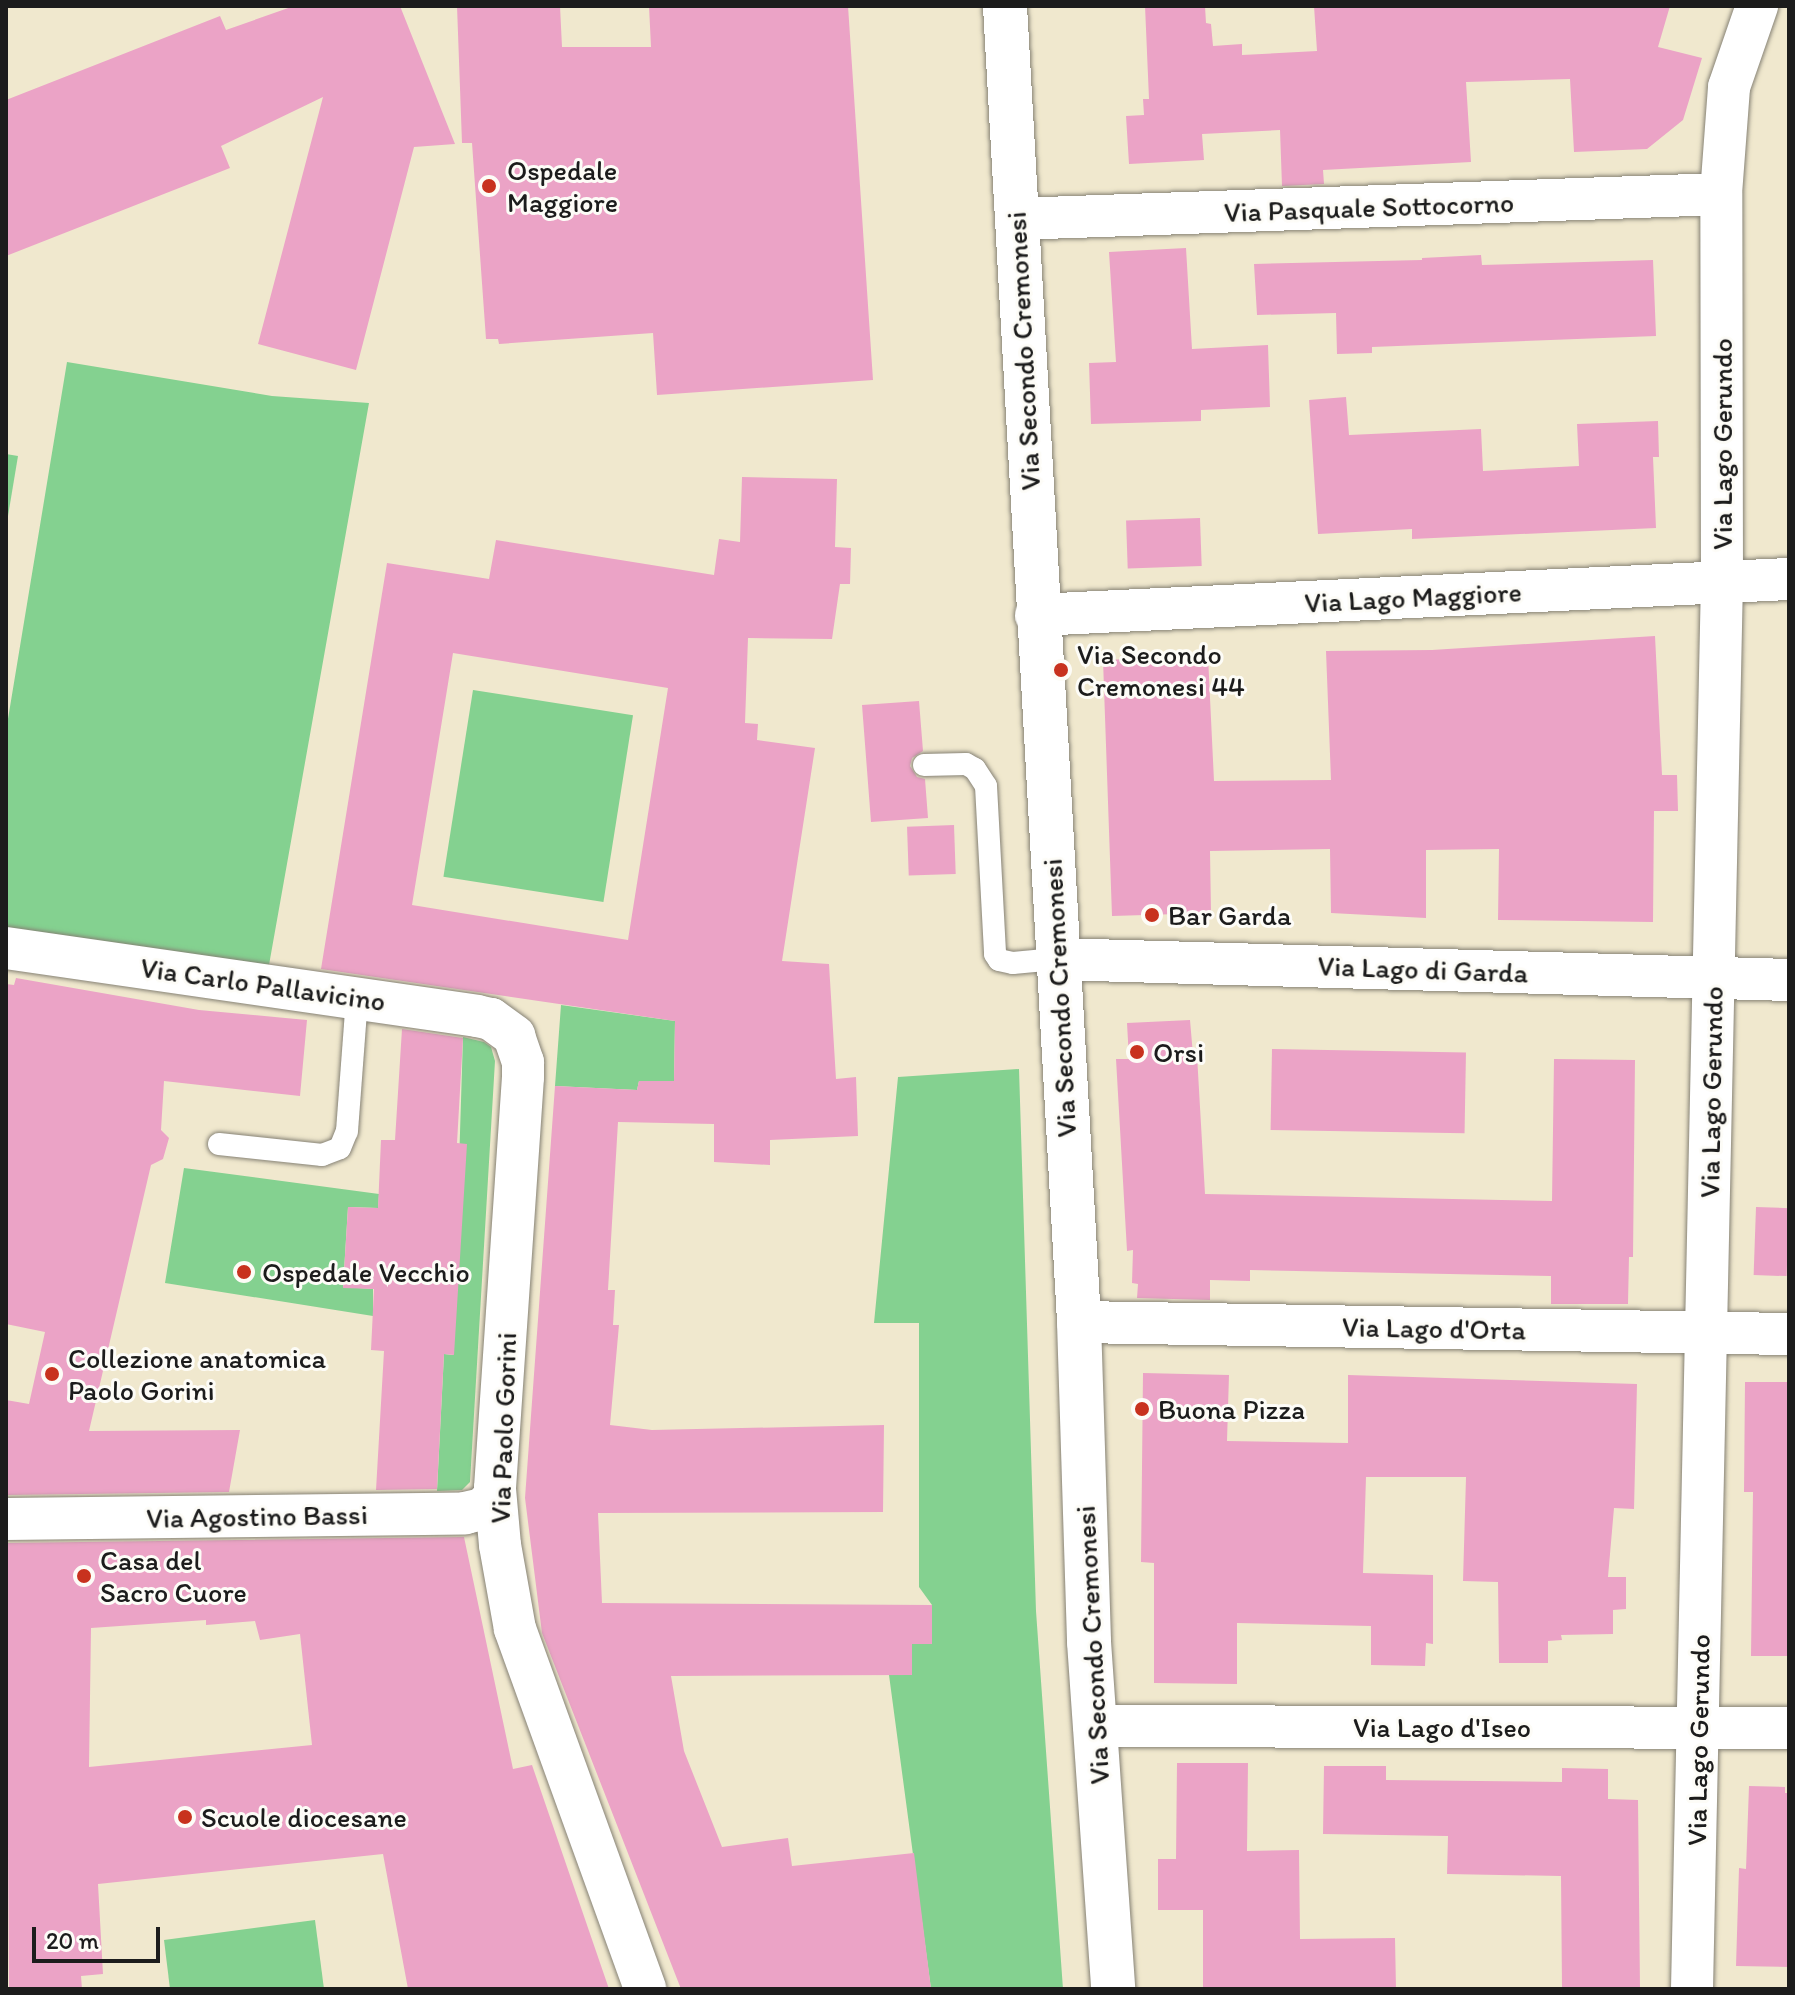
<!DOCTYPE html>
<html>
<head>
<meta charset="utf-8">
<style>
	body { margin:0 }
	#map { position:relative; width:1795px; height:1995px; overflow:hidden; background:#f0e8ce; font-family:Itim,sans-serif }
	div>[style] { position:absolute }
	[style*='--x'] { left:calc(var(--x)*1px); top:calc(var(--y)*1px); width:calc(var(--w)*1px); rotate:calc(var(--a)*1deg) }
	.green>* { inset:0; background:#84d190; transform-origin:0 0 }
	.building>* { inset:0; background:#eba3c6; transform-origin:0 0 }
	.roads { filter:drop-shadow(0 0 2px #868275) drop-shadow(0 0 2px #868275) }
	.service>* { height:22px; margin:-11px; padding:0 11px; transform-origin:11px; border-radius:11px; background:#fff }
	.minor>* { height:42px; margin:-21px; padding:0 21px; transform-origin:21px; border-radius:21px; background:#fff }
	.tertiary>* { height:44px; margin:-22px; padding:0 22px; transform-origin:22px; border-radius:22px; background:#fff }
	.dots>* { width:22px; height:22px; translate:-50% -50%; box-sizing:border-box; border:4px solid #fdfcf7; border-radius:50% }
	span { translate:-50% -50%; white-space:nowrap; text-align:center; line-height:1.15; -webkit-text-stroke:6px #fdfcf7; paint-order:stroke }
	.poi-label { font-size:28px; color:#1c1c1c }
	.left { translate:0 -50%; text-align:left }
	.street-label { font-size:28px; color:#1c1c1c }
	.frame { position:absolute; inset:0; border:8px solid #1c1c1c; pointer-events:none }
	.scale { position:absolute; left:32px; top:1927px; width:128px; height:36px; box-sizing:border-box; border:4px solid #1c1c1c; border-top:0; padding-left:10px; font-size:24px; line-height:28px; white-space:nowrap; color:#1c1c1c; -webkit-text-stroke:6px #fdfcf7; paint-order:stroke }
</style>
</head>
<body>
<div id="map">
	<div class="green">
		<i style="clip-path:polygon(67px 362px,272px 396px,369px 403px,269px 965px,6px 933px,6px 731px)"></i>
		<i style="clip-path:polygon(6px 454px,18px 456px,6px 528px)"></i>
		<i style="left:473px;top:690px;width:162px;height:189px;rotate:9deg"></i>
		<i style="clip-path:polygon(561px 1005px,675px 1021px,674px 1081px,639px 1081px,637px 1090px,555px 1086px)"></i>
		<i style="clip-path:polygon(463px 1037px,484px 1042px,491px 1047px,495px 1061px,470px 1482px,462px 1490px,437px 1491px,444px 1354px,453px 1355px)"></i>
		<i style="clip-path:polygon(1019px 1069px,1036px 1611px,1063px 1989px,931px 1989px,889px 1675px,912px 1644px,932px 1643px,932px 1605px,919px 1587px,919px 1323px,874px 1323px,898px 1077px)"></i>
		<i style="clip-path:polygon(184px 1168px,379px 1194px,378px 1208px,348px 1207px,343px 1287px,373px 1289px,373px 1316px,165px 1283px)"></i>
		<i style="clip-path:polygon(315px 1920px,324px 1989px,170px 1989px,164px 1940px)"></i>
	</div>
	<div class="building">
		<i style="clip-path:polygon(294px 6px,400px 6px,455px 144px,414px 147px,356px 370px,258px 344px,323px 97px,221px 146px,230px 168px,6px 256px,6px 100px,220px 16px,226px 30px)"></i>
		<i style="clip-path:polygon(457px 6px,560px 6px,562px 47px,651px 47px,649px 6px,848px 6px,873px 380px,657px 395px,653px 333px,499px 344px,498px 339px,486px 339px,472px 143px,462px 143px)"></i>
		<i style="clip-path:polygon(1145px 6px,1205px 6px,1206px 23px,1211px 24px,1213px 46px,1242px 44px,1242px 55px,1317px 51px,1314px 6px,1670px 6px,1658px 47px,1702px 58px,1683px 120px,1647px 149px,1574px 152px,1570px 79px,1466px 82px,1471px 162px,1323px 170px,1324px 184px,1282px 186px,1280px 130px,1202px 134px,1204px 160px,1129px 164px,1126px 116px,1144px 115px,1143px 99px,1149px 99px)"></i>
		<i style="clip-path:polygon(1186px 248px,1192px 349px,1268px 345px,1270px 407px,1201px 410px,1201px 421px,1091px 424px,1089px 363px,1116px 362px,1109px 252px)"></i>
		<i style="clip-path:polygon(1481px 255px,1482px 265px,1653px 260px,1656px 336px,1372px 347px,1372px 353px,1337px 354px,1336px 313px,1257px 315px,1254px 264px,1422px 260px,1422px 258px)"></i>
		<i style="clip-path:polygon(1346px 397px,1349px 435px,1481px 429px,1483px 471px,1579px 466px,1577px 424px,1658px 421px,1659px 457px,1653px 457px,1656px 528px,1412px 539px,1412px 529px,1318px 534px,1309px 400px)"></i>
		<i style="clip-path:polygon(evenodd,742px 477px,837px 479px,835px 547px,851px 548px,850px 584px,840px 584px,832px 639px,748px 638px,745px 723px,758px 724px,757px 740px,815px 748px,782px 961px,829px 964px,836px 1079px,856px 1077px,858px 1136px,770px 1140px,770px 1165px,714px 1162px,714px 1124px,618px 1122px,608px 1290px,615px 1290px,613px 1325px,619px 1325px,610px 1425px,652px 1430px,884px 1425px,883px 1512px,598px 1513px,602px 1603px,932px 1605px,932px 1644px,912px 1644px,912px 1675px,671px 1676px,684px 1751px,722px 1847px,788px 1838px,792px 1866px,914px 1853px,931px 1989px,681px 1989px,542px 1633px,525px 1498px,555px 1086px,637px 1090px,639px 1081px,674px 1081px,675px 1021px,321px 969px,387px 563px,489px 579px,496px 540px,714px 575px,719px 539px,740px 542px,742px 477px,453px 653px,668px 688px,628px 940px,412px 905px,453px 653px)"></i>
		<i style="left:1200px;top:518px;width:48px;height:74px;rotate:88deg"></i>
		<i style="clip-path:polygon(1655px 636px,1662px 775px,1677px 775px,1678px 811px,1654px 811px,1653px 922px,1498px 920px,1499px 849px,1426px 850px,1426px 918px,1331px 913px,1330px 849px,1210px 851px,1211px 913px,1112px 916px,1103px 660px,1208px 656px,1214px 781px,1331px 780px,1326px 651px,1432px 650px)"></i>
		<i style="clip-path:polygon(919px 701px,923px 751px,912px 758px,910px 766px,917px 777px,925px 779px,928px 818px,871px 822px,862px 705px)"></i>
		<i style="left:954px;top:825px;width:49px;height:47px;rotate:88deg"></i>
		<i style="clip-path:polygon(16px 978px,199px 1010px,307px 1020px,300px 1096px,164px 1081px,161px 1130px,169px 1138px,163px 1159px,151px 1165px,89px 1431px,240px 1430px,229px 1492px,6px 1495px,6px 1400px,29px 1404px,45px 1332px,6px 1324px,6px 984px,14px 985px)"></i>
		<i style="clip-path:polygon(1190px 1020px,1193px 1055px,1197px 1055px,1205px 1194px,1552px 1201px,1554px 1059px,1635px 1060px,1633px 1257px,1629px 1257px,1628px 1304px,1551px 1304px,1551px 1276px,1250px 1270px,1250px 1281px,1210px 1280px,1210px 1300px,1137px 1298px,1138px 1284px,1132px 1283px,1133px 1250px,1127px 1251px,1116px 1059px,1129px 1059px,1127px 1023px)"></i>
		<i style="clip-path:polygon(402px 1029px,463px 1038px,457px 1143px,467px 1144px,454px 1355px,444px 1354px,437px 1489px,376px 1490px,384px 1351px,371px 1350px,374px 1289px,343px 1288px,348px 1207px,378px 1208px,381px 1140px,395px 1140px)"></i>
		<i style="left:1272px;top:1049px;width:194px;height:81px;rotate:1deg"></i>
		<i style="left:1756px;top:1207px;width:33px;height:68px;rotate:2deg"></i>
		<i style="clip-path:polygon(1143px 1373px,1229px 1375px,1227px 1441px,1348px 1443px,1348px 1375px,1637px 1384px,1634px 1509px,1614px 1508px,1608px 1577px,1626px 1577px,1626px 1609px,1613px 1610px,1613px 1634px,1561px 1635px,1562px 1640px,1548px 1641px,1548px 1663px,1499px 1663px,1498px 1582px,1463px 1581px,1466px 1477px,1366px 1477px,1363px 1573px,1433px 1575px,1433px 1644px,1426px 1643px,1425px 1666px,1371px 1665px,1371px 1626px,1237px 1623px,1237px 1684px,1154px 1683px,1154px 1563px,1141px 1562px)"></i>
		<i style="clip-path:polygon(1745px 1382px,1789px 1382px,1789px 1656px,1751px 1656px,1753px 1492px,1744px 1492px)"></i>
		<i style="clip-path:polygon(evenodd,464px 1537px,513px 1769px,532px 1765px,609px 1989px,408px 1989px,383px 1854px,98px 1884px,103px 1974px,81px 1976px,82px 1989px,9px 1989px,6px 1543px,464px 1537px,206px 1620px,206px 1625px,255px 1621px,260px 1640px,300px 1634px,312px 1745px,89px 1767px,91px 1628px,206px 1620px)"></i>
		<i style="clip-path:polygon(1177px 1763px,1248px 1763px,1247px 1851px,1299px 1850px,1300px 1939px,1395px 1938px,1396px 1989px,1203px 1989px,1203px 1910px,1158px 1910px,1158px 1859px,1176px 1859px)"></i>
		<i style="clip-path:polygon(1324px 1766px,1386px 1766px,1386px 1780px,1562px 1782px,1562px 1768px,1608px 1769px,1608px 1799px,1638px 1800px,1640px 1989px,1562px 1989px,1561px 1876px,1447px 1874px,1448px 1836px,1323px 1834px)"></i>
		<i style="clip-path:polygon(1749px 1786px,1785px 1787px,1785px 1793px,1789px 1793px,1789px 1967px,1736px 1966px,1739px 1868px,1746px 1869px)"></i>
	</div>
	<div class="roads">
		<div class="service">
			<i style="--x:924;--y:765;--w:42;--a:-1.4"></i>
			<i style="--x:966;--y:764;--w:10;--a:29"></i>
			<i style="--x:975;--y:769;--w:20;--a:57"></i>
			<i style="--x:986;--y:786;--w:168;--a:86.9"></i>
			<i style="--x:995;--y:954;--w:7;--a:56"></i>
			<i style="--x:999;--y:960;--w:14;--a:12"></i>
			<i style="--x:1013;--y:963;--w:43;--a:-5.3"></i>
			<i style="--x:219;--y:1144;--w:104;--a:6.1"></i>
			<i style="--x:322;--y:1155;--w:19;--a:-21"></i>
			<i style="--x:340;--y:1148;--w:18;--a:-68"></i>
			<i style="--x:347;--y:1131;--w:133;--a:-85.7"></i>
		</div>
		<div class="minor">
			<i style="--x:1016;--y:219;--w:705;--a:-2.03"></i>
			<i style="--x:1036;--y:615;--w:754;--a:-2.74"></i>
			<i style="--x:6;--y:948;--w:476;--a:8.2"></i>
			<i style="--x:477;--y:1016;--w:14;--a:12"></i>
			<i style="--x:491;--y:1019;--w:29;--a:36"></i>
			<i style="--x:514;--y:1036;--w:28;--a:71"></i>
			<i style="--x:523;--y:1062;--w:15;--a:90"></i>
			<i style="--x:523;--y:1077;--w:413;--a:93.9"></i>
			<i style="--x:495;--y:1489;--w:56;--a:84.9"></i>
			<i style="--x:500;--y:1545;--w:85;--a:79.9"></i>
			<i style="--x:515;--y:1629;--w:383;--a:70.1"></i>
			<i style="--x:1056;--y:959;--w:733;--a:1.64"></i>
			<i style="--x:1079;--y:1322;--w:710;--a:0.97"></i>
			<i style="--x:6;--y:1519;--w:459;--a:-0.7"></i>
			<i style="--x:465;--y:1513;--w:18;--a:-13"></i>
			<i style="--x:483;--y:1509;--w:16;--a:-47"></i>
			<i style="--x:494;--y:1497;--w:8;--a:-83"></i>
			<i style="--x:1094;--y:1726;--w:695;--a:0.16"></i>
			<i style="--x:1692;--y:1989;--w:1407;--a:-88.78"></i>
			<i style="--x:1722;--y:582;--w:388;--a:-90.1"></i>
			<i style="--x:1721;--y:194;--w:107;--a:-85.7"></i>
			<i style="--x:1729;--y:87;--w:86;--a:-70.9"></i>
		</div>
		<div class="tertiary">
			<i style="--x:1005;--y:6;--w:1318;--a:86.78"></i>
			<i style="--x:1079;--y:1322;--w:320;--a:88.2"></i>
			<i style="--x:1089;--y:1642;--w:348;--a:86"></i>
		</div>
	</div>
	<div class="dots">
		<i style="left:489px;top:186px;background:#c8321e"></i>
		<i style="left:1061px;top:670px;background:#c8321e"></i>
		<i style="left:1152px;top:915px;background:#c8321e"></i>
		<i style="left:1137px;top:1052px;background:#c8321e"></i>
		<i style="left:244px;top:1272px;background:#c8321e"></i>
		<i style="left:52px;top:1374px;background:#c8321e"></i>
		<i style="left:1142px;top:1409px;background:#c8321e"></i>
		<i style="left:84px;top:1576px;background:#c8321e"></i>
		<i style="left:185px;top:1817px;background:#c8321e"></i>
	</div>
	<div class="poi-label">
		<span class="left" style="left:507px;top:186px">Ospedale<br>Maggiore</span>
		<span class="left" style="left:1077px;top:670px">Via Secondo<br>Cremonesi 44</span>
		<span class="left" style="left:1168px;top:915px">Bar Garda</span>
		<span class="left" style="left:1153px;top:1052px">Orsi</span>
		<span class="left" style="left:262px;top:1272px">Ospedale Vecchio</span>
		<span class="left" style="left:68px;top:1374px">Collezione anatomica<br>Paolo Gorini</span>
		<span class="left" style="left:1158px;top:1409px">Buona Pizza</span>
		<span class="left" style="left:100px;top:1576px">Casa del<br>Sacro Cuore</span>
		<span class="left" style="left:201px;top:1817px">Scuole diocesane</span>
	</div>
	<div class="street-label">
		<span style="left:1369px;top:207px;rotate:-2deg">Via Pasquale Sottocorno</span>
		<span style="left:1023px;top:351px;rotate:-93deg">Via Secondo Cremonesi</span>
		<span style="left:1722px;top:444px;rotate:-90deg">Via Lago Gerundo</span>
		<span style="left:1413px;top:597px;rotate:-3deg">Via Lago Maggiore</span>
		<span style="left:1423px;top:969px;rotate:2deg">Via Lago di Garda</span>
		<span style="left:263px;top:984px;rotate:8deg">Via Carlo Pallavicino</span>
		<span style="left:1059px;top:998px;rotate:-93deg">Via Secondo Cremonesi</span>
		<span style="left:1711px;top:1092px;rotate:-89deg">Via Lago Gerundo</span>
		<span style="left:1434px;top:1328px;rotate:1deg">Via Lago d'Orta</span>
		<span style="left:503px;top:1428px;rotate:-88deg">Via Paolo Gorini</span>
		<span style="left:257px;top:1516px;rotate:-1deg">Via Agostino Bassi</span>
		<span style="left:1092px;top:1645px;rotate:-93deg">Via Secondo Cremonesi</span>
		<span style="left:1442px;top:1727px">Via Lago d'Iseo</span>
		<span style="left:1698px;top:1740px;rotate:-89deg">Via Lago Gerundo</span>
	</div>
	<div class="frame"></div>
	<div class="scale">20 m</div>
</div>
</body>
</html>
